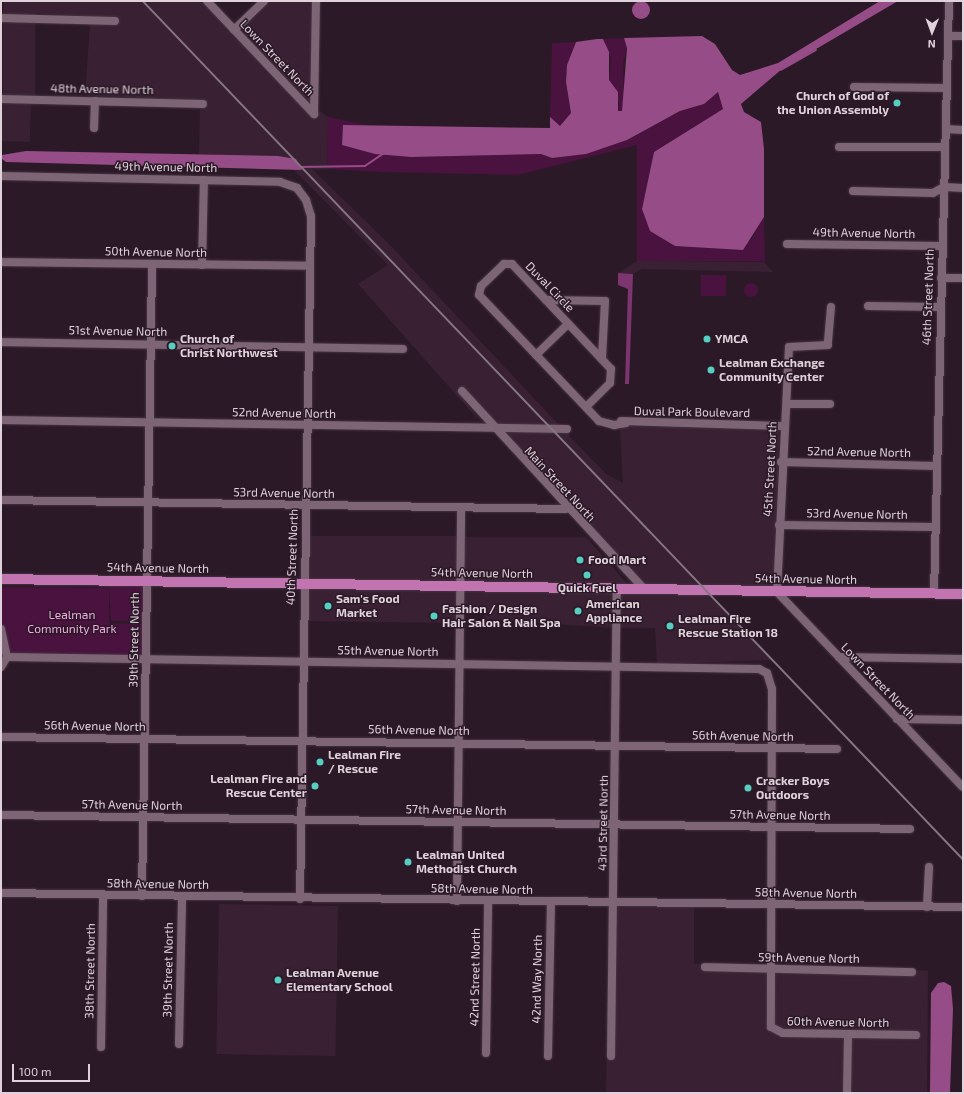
<!DOCTYPE html>
<html>
<head>
<meta charset="utf-8">
<style>
	body { margin:0 }
	#map { position:relative; width:964px; height:1094px; overflow:hidden; background:#2c1928; font-family:"Exo 2",sans-serif }
	div>[style] { position:absolute }
	[style*='--x'] { left:calc(var(--x)*1px); top:calc(var(--y)*1px); width:calc(var(--w)*1px); rotate:calc(var(--a)*1deg) }
	.built>* { inset:0; background:#392133; transform-origin:0 0 }
	.green>* { inset:0; background:#49123f; transform-origin:0 0 }
	.round { border-radius:50% }
	.forest>* { inset:0; background:#7c356e }
	.water>* { inset:0; background:#964c86 }
	.stream>* { height:1.5px; margin:-0.75px; padding:0 0.75px; transform-origin:0.75px; border-radius:0.75px; background:#964c86 }
	.roads { filter:drop-shadow(0 0 1px #453541) drop-shadow(0 0 1px #453541) }
	.minor>* { height:8px; margin:-4px; padding:0 4px; transform-origin:4px; border-radius:4px; background:#7d6576 }
	.major>* { height:10px; margin:-5px; padding:0 5px; transform-origin:5px; border-radius:5px; background:#c174b0 }
	.rail>* { height:1.5px; margin:-0.75px; padding:0 0.75px; transform-origin:0.75px; border-radius:0.75px; background:#867682 }
	.dots>* { width:11px; height:11px; translate:-50% -50%; box-sizing:border-box; border:2px solid #2c1928; border-radius:50% }
	span { translate:-50% -50%; white-space:nowrap; text-align:center; line-height:1.15; -webkit-text-stroke:3px #2c1928; paint-order:stroke }
	.street-label { font-size:12px; color:#dfd2db }
	.poi-label { font-size:12px; color:#dfd2db; font-weight:700 }
	.right { translate:-100% -50%; text-align:right }
	.left { translate:0 -50%; text-align:left }
	.park-label { font-size:12px; color:#f8a7e4 }
	.frame { position:absolute; inset:0; border:2px solid #dfd2db; pointer-events:none }
	.north { position:absolute; left:912px; top:12px; width:40px; height:40px; -webkit-text-stroke:3px #2c1928; paint-order:stroke; rotate:181deg; font-size:11px; font-weight:700; line-height:16px; text-align:center; color:#dfd2db }
	.north::after { content:''; display:block; margin:auto; width:14px; height:18px; background:#dfd2db; clip-path:polygon(50% 0,100% 100%,50% 72%,0 100%) }
	.scale { position:absolute; left:12px; top:1064px; width:78px; height:18px; box-sizing:border-box; border:2px solid #dfd2db; border-top:0; padding-left:5px; font-size:12px; line-height:14px; white-space:nowrap; color:#dfd2db; -webkit-text-stroke:3px #2c1928; paint-order:stroke }
</style>
</head>
<body>
<div id="map">
	<div class="built">
		<i style="clip-path:polygon(4px 1px,203px 1px,313px 117px,318px 114px,316px 108px,329px 118px,327px 162px,331px 169px,313px 170px,388px 243px,560px 426px,493px 425px,462px 387px,458px 391px,483px 425px,358px 284px,388px 265px,293px 169px,302px 170px,296px 159px,199px 154px,200px 107px,206px 107px,206px 101px,85px 95px,90px 24px,118px 24px,118px 18px,36px 13px,35px 16px,3px 15px)"></i>
		<i style="clip-path:polygon(268px 1px,312px 1px,312px 107px,238px 30px)"></i>
		<i style="left:3px;top:22px;width:32px;height:74px"></i>
		<i style="left:1px;top:102px;width:30px;height:39px;rotate:2deg"></i>
		<i style="clip-path:polygon(637px 261px,764px 262px,773px 272px,642px 269px,633px 274px,618px 273px)"></i>
		<i style="clip-path:polygon(628px 426px,779px 429px,775px 589px,645px 586px,499px 431px,570px 432px,569px 436px,606px 474px,623px 483px,620px 428px)"></i>
		<i style="left:307px;top:536px;width:151px;height:44px"></i>
		<i style="clip-path:polygon(464px 537px,586px 537px,629px 586px,463px 583px)"></i>
		<i style="clip-path:polygon(305px 586px,458px 589px,457px 607px,454px 623px,305px 621px)"></i>
		<i style="clip-path:polygon(463px 589px,614px 592px,614px 628px,484px 619px,485px 610px,463px 607px)"></i>
		<i style="clip-path:polygon(620px 592px,708px 594px,772px 660px,657px 664px,655px 628px,619px 628px)"></i>
		<i style="left:219px;top:904px;width:119px;height:150px;rotate:1deg"></i>
		<i style="clip-path:polygon(609px 906px,609px 1059px,614px 1059px,616px 906px,694px 907px,694px 964px,726px 965px,702px 964px,702px 970px,767px 972px,766px 1021px,774px 1033px,845px 1038px,844px 1093px,606px 1093px)"></i>
		<i style="clip-path:polygon(915px 970px,928px 971px,927px 1093px,850px 1093px,850px 1038px,784px 1030px,773px 1025px,773px 972px,915px 975px)"></i>
	</div>
	<div class="green">
		<i style="clip-path:polygon(624px 38px,627px 48px,623px 63px,624px 101px,622px 111px,618px 111px,619px 102px,609px 80px,611px 59px,603px 39px)"></i>
		<i style="clip-path:polygon(576px 42px,567px 65px,566px 82px,571px 113px,560px 127px,550px 117px,552px 43px)"></i>
		<i style="clip-path:polygon(718px 92px,723px 109px,654px 152px,642px 209px,750px 241px,764px 217px,765px 261px,637px 261px,637px 145px,518px 175px,382px 172px,331px 169px,327px 162px,328px 117px,366px 125px,343px 125px,342px 144px,357px 148px,411px 157px,541px 154px,552px 158px,627px 140px,680px 111px,704px 104px)"></i>
		<i style="left:701px;top:275px;width:25px;height:21px"></i>
		<i class="round" style="left:744px;top:283px;width:14px;height:14px"></i>
		<i style="clip-path:polygon(1px 582px,144px 584px,143px 621px,111px 621px,109px 586px)"></i>
		<i style="clip-path:polygon(1px 587px,109px 588px,109px 623px,144px 624px,143px 657px,13px 653px,8px 648px,1px 618px)"></i>
	</div>
	<div class="forest">
		<i style="clip-path:polygon(618px 273px,633px 274px,629px 384px,625px 384px,628px 289px,618px 285px)"></i>
	</div>
	<div class="water">
		<i style="clip-path:polygon(880px 1px,898px 1px,782px 69px,741px 104px,744px 112px,761px 122px,764px 149px,764px 217px,743px 250px,675px 246px,650px 231px,642px 209px,654px 152px,723px 109px,718px 92px,704px 104px,680px 111px,627px 140px,586px 154px,552px 158px,541px 154px,411px 157px,375px 154px,342px 145px,343px 125px,550px 128px,550px 117px,560px 126px,571px 113px,566px 82px,567px 65px,576px 42px,597px 39px,603px 39px,609px 52px,609px 80px,618px 92px,618px 111px,622px 111px,627px 48px,624px 38px,702px 36px,715px 44px,732px 70px,740px 75px,778px 63px)"></i>
		<i class="round" style="left:632px;top:1px;width:18px;height:18px"></i>
		<i style="clip-path:polygon(26px 151px,278px 156px,296px 159px,302px 170px,6px 162px,2px 159px,2px 155px)"></i>
		<i style="clip-path:polygon(944px 982px,951px 986px,953px 1009px,950px 1093px,930px 1093px,931px 993px,938px 983px)"></i>
	</div>
	<div class="stream">
		<i style="--x:781;--y:70;--w:40;--a:-29.7"></i>
		<i style="--x:299;--y:167;--w:66;--a:-0.9"></i>
		<i style="--x:365;--y:166;--w:22;--a:-34"></i>
	</div>
	<div class="roads">
		<div class="minor">
			<i style="--x:207;--y:1;--w:156;--a:46.6"></i>
			<i style="--x:1;--y:18;--w:114;--a:1.5"></i>
			<i style="--x:234;--y:30;--w:42;--a:-44"></i>
			<i style="--x:949;--y:36;--w:14;--a:0"></i>
			<i style="--x:854;--y:87;--w:93;--a:0.6"></i>
			<i style="--x:1;--y:99;--w:202;--a:1.4"></i>
			<i style="--x:314;--y:114;--w:113;--a:-89"></i>
			<i style="--x:94;--y:128;--w:27;--a:-88"></i>
			<i style="--x:946;--y:129;--w:17;--a:3"></i>
			<i style="--x:839;--y:147;--w:106;--a:0"></i>
			<i style="--x:1;--y:176;--w:279;--a:1.2"></i>
			<i style="--x:280;--y:182;--w:18;--a:19"></i>
			<i style="--x:297;--y:188;--w:15;--a:53"></i>
			<i style="--x:306;--y:200;--w:17;--a:73"></i>
			<i style="--x:311;--y:216;--w:683;--a:90.92"></i>
			<i style="--x:853;--y:191;--w:80;--a:1.4"></i>
			<i style="--x:933;--y:193;--w:13;--a:-29"></i>
			<i style="--x:944;--y:187;--w:19;--a:3"></i>
			<i style="--x:787;--y:244;--w:155;--a:0.7"></i>
			<i style="--x:1;--y:262;--w:309;--a:0.7"></i>
			<i style="--x:202;--y:265;--w:85;--a:-88.7"></i>
			<i style="--x:941;--y:278;--w:22;--a:0"></i>
			<i style="--x:546;--y:300;--w:59;--a:1"></i>
			<i style="--x:605;--y:301;--w:58;--a:93"></i>
			<i style="--x:868;--y:306;--w:72;--a:0.8"></i>
			<i style="--x:831;--y:307;--w:38;--a:95"></i>
			<i style="--x:828;--y:345;--w:39;--a:177"></i>
			<i style="--x:789;--y:347;--w:245;--a:92.8"></i>
			<i style="--x:777;--y:592;--w:269;--a:46.4"></i>
			<i style="--x:1;--y:342;--w:402;--a:1"></i>
			<i style="--x:536;--y:355;--w:45;--a:-44.1"></i>
			<i style="--x:462;--y:391;--w:269;--a:47.4"></i>
			<i style="--x:787;--y:404;--w:43;--a:0"></i>
			<i style="--x:586;--y:407;--w:34;--a:-45"></i>
			<i style="--x:610;--y:383;--w:14;--a:-86"></i>
			<i style="--x:611;--y:369;--w:144;--a:-133.3"></i>
			<i style="--x:512;--y:264;--w:8;--a:180"></i>
			<i style="--x:504;--y:264;--w:32;--a:136"></i>
			<i style="--x:481;--y:286;--w:9;--a:103"></i>
			<i style="--x:479;--y:295;--w:174;--a:46.4"></i>
			<i style="--x:599;--y:421;--w:16;--a:15"></i>
			<i style="--x:614;--y:425;--w:12;--a:-9"></i>
			<i style="--x:1;--y:420;--w:566;--a:0.91"></i>
			<i style="--x:621;--y:421;--w:161;--a:1.8"></i>
			<i style="--x:781;--y:462;--w:155;--a:1.5"></i>
			<i style="--x:1;--y:500;--w:565;--a:0.91"></i>
			<i style="--x:779;--y:525;--w:156;--a:0.7"></i>
			<i style="--x:934;--y:594;--w:593;--a:-88.55"></i>
			<i style="--x:1;--y:629;--w:29;--a:78"></i>
			<i style="--x:7;--y:657;--w:12;--a:121"></i>
			<i style="--x:7;--y:657;--w:752;--a:0.91"></i>
			<i style="--x:759;--y:669;--w:9;--a:27"></i>
			<i style="--x:767;--y:673;--w:17;--a:73"></i>
			<i style="--x:772;--y:689;--w:338;--a:90.2"></i>
			<i style="--x:771;--y:1027;--w:13;--a:27"></i>
			<i style="--x:783;--y:1033;--w:133;--a:0.9"></i>
			<i style="--x:839;--y:657;--w:124;--a:0.9"></i>
			<i style="--x:897;--y:719;--w:66;--a:0.9"></i>
			<i style="--x:1;--y:737;--w:836;--a:0.82"></i>
			<i style="--x:1;--y:815;--w:909;--a:0.88"></i>
			<i style="--x:1;--y:893;--w:962;--a:0.83"></i>
			<i style="--x:142;--y:896;--w:632;--a:-89.09"></i>
			<i style="--x:457;--y:901;--w:393;--a:-89.4"></i>
			<i style="--x:927;--y:907;--w:40;--a:-87.1"></i>
			<i style="--x:705;--y:967;--w:207;--a:1.4"></i>
			<i style="--x:179;--y:1044;--w:148;--a:-88.8"></i>
			<i style="--x:101;--y:1047;--w:152;--a:-89.2"></i>
			<i style="--x:486;--y:1053;--w:152;--a:-89.2"></i>
			<i style="--x:548;--y:1056;--w:154;--a:-88.9"></i>
			<i style="--x:611;--y:1056;--w:467;--a:-89.3"></i>
			<i style="--x:847;--y:1093;--w:58;--a:-89"></i>
		</div>
		<div class="major">
			<i style="--x:1;--y:579;--w:962;--a:0.89"></i>
		</div>
	</div>
	<div class="rail">
		<i style="--x:143;--y:1;--w:1187;--a:46.3"></i>
	</div>
	<div class="dots">
		<i style="left:897px;top:103px;background:#57cec2"></i>
		<i style="left:707px;top:339px;background:#57cec2"></i>
		<i style="left:172px;top:346px;background:#57cec2"></i>
		<i style="left:711px;top:370px;background:#57cec2"></i>
		<i style="left:580px;top:560px;background:#57cec2"></i>
		<i style="left:587px;top:575px;background:#57cec2"></i>
		<i style="left:328px;top:606px;background:#57cec2"></i>
		<i style="left:578px;top:611px;background:#57cec2"></i>
		<i style="left:434px;top:616px;background:#57cec2"></i>
		<i style="left:670px;top:626px;background:#57cec2"></i>
		<i style="left:320px;top:762px;background:#57cec2"></i>
		<i style="left:315px;top:786px;background:#57cec2"></i>
		<i style="left:748px;top:788px;background:#57cec2"></i>
		<i style="left:408px;top:862px;background:#57cec2"></i>
		<i style="left:278px;top:980px;background:#57cec2"></i>
	</div>
	<div class="street-label">
		<span style="left:277px;top:58px;rotate:46deg">Lown Street North</span>
		<span style="left:102px;top:89px;rotate:1deg">48th Avenue North</span>
		<span style="left:166px;top:167px;rotate:1deg">49th Avenue North</span>
		<span style="left:864px;top:233px;rotate:1deg">49th Avenue North</span>
		<span style="left:156px;top:252px;rotate:1deg">50th Avenue North</span>
		<span style="left:550px;top:287px;rotate:46deg">Duval Circle</span>
		<span style="left:928px;top:297px;rotate:-88deg">46th Street North</span>
		<span style="left:118px;top:331px;rotate:1deg">51st Avenue North</span>
		<span style="left:692px;top:412px;rotate:1deg">Duval Park Boulevard</span>
		<span style="left:284px;top:413px;rotate:1deg">52nd Avenue North</span>
		<span style="left:859px;top:452px;rotate:1deg">52nd Avenue North</span>
		<span style="left:770px;top:469px;rotate:-87deg">45th Street North</span>
		<span style="left:560px;top:484px;rotate:47deg">Main Street North</span>
		<span style="left:284px;top:493px;rotate:1deg">53rd Avenue North</span>
		<span style="left:857px;top:514px;rotate:1deg">53rd Avenue North</span>
		<span style="left:292px;top:557px;rotate:-88deg">40th Street North</span>
		<span style="left:158px;top:568px;rotate:1deg">54th Avenue North</span>
		<span style="left:482px;top:573px;rotate:1deg">54th Avenue North</span>
		<span style="left:806px;top:579px;rotate:1deg">54th Avenue North</span>
		<span style="left:134px;top:640px;rotate:-89deg">39th Street North</span>
		<span style="left:388px;top:651px;rotate:1deg">55th Avenue North</span>
		<span style="left:878px;top:681px;rotate:46deg">Lown Street North</span>
		<span style="left:95px;top:726px;rotate:1deg">56th Avenue North</span>
		<span style="left:419px;top:730px;rotate:1deg">56th Avenue North</span>
		<span style="left:743px;top:736px;rotate:1deg">56th Avenue North</span>
		<span style="left:132px;top:805px;rotate:1deg">57th Avenue North</span>
		<span style="left:456px;top:810px;rotate:1deg">57th Avenue North</span>
		<span style="left:780px;top:815px;rotate:1deg">57th Avenue North</span>
		<span style="left:603px;top:823px;rotate:-89deg">43rd Street North</span>
		<span style="left:158px;top:884px;rotate:1deg">58th Avenue North</span>
		<span style="left:482px;top:889px;rotate:1deg">58th Avenue North</span>
		<span style="left:806px;top:893px;rotate:1deg">58th Avenue North</span>
		<span style="left:809px;top:958px;rotate:1deg">59th Avenue North</span>
		<span style="left:168px;top:970px;rotate:-89deg">39th Street North</span>
		<span style="left:90px;top:971px;rotate:-89deg">38th Street North</span>
		<span style="left:475px;top:977px;rotate:-89deg">42nd Street North</span>
		<span style="left:537px;top:979px;rotate:-89deg">42nd Way North</span>
		<span style="left:838px;top:1022px;rotate:1deg">60th Avenue North</span>
	</div>
	<div class="poi-label">
		<span class="right" style="left:889px;top:103px">Church of God of<br>the Union Assembly</span>
		<span class="left" style="left:180px;top:346px">Church of<br>Christ Northwest</span>
		<span class="left" style="left:715px;top:339px">YMCA</span>
		<span class="left" style="left:719px;top:370px">Lealman Exchange<br>Community Center</span>
		<span class="left" style="left:588px;top:560px">Food Mart</span>
		<span style="left:587px;top:588px">Quick Fuel</span>
		<span class="left" style="left:336px;top:606px">Sam's Food<br>Market</span>
		<span class="left" style="left:586px;top:611px">American<br>Appliance</span>
		<span class="left" style="left:442px;top:616px">Fashion / Design<br>Hair Salon &amp; Nail Spa</span>
		<span class="left" style="left:678px;top:626px">Lealman Fire<br>Rescue Station 18</span>
		<span class="left" style="left:328px;top:762px">Lealman Fire<br>/ Rescue</span>
		<span class="right" style="left:307px;top:786px">Lealman Fire and<br>Rescue Center</span>
		<span class="left" style="left:756px;top:788px">Cracker Boys<br>Outdoors</span>
		<span class="left" style="left:416px;top:862px">Lealman United<br>Methodist Church</span>
		<span class="left" style="left:286px;top:980px">Lealman Avenue<br>Elementary School</span>
	</div>
	<div class="park-label">
		<span style="left:72px;top:622px">Lealman<br>Community Park</span>
	</div>
	<div class="frame"></div>
	<div class="north">N</div>
	<div class="scale">100 m</div>
</div>
</body>
</html>
